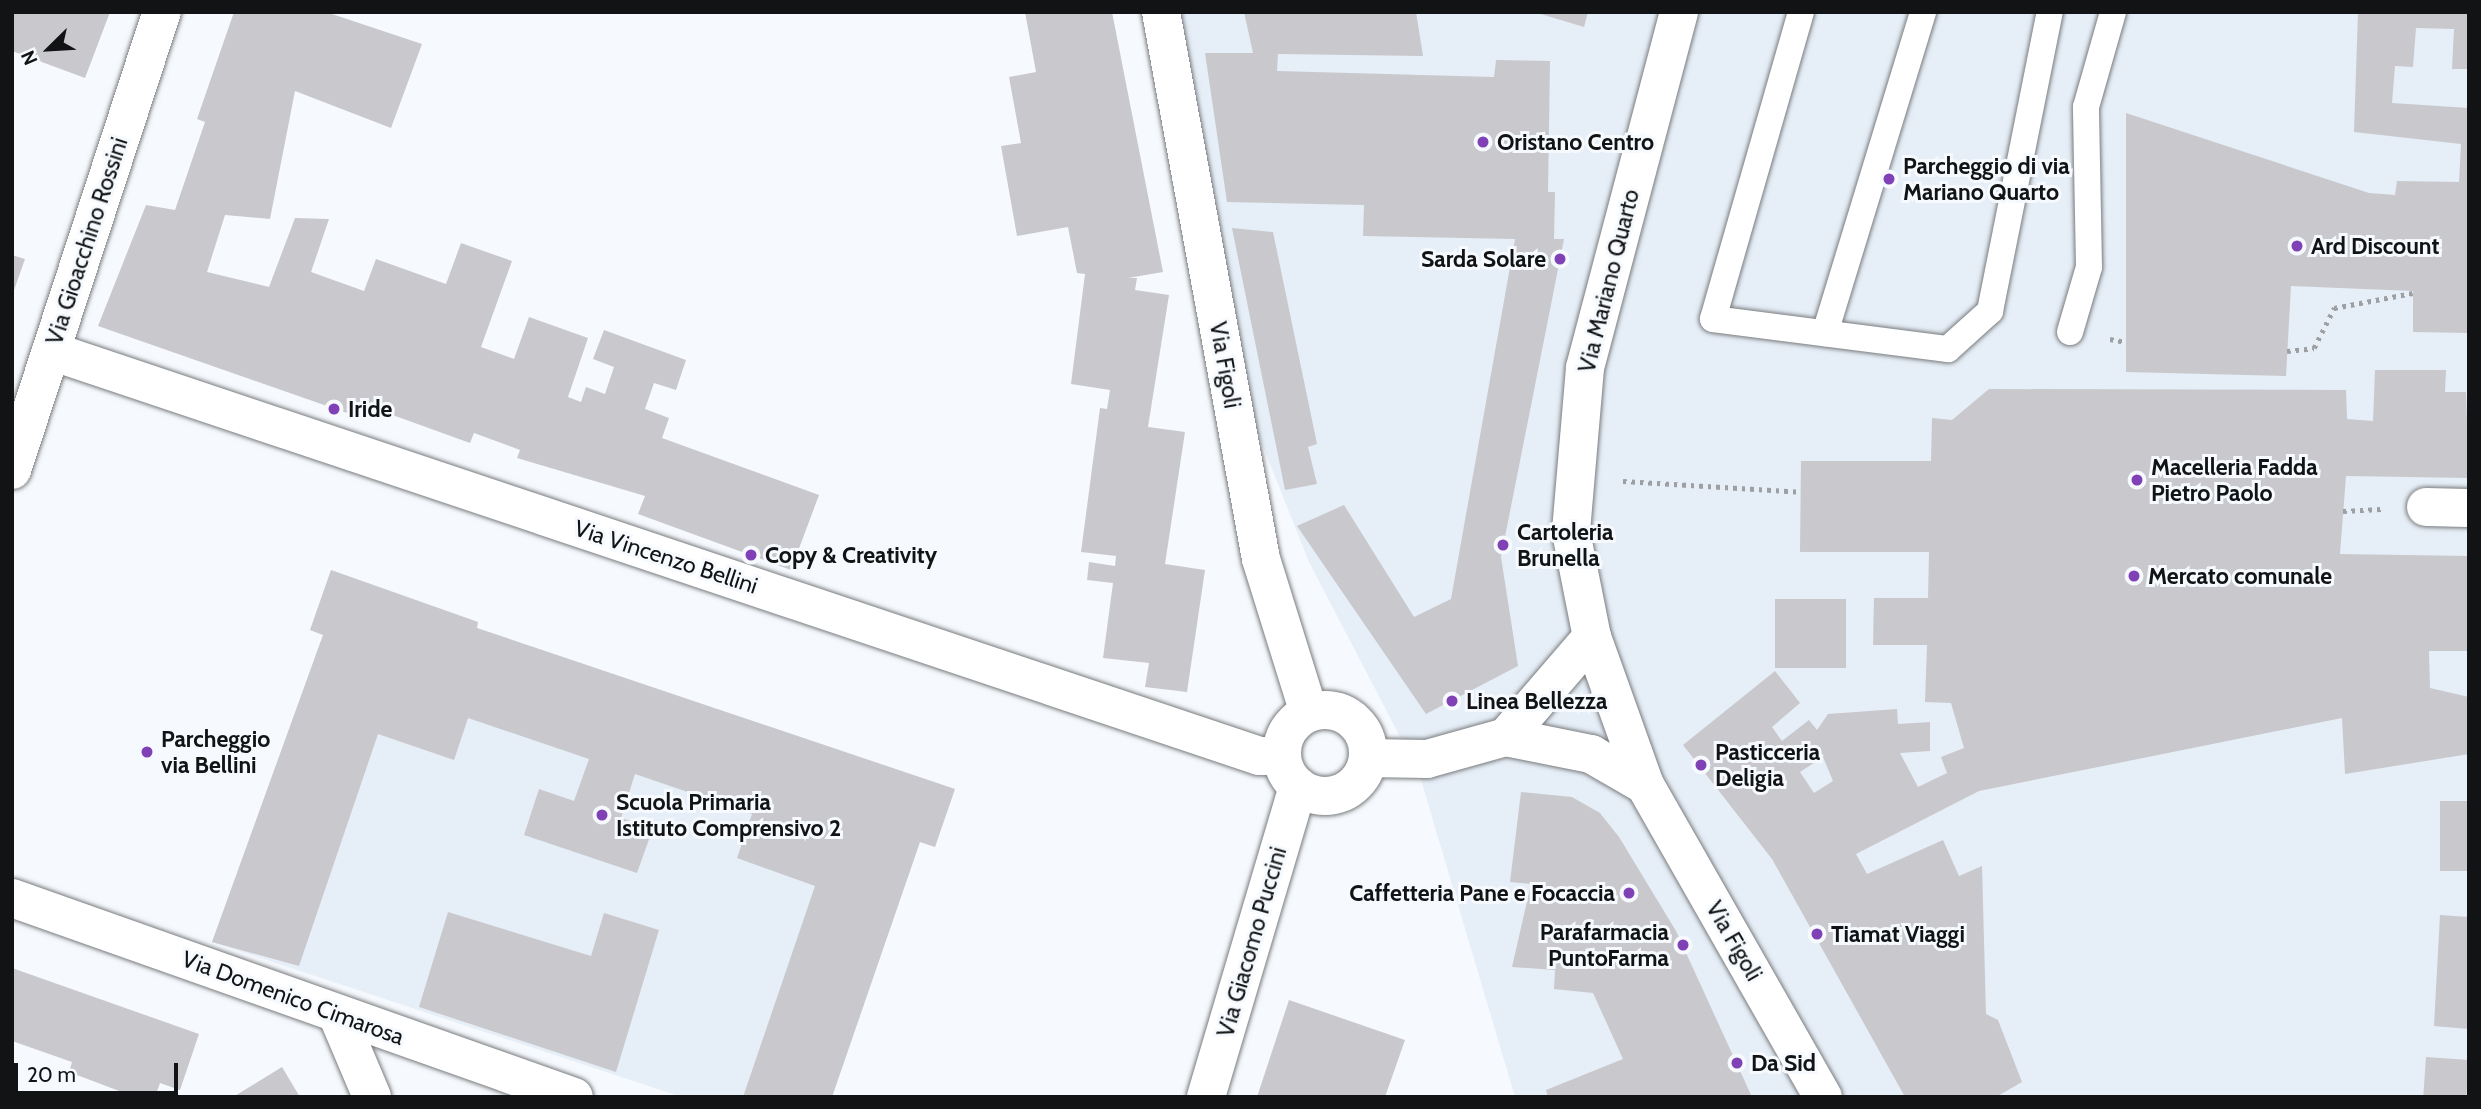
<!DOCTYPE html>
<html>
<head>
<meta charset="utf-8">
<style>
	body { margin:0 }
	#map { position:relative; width:2481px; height:1109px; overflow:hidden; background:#f6f9fd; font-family:Cabin,sans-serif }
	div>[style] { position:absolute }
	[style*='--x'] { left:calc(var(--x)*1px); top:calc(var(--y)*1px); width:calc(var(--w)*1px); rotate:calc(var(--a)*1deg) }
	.built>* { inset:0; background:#e6eef7 }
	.building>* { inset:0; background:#c9c9cd; transform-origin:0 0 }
	.path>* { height:4.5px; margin-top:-2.25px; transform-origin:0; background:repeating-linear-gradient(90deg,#9d9fa2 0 3.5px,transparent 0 8.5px) }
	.roads { filter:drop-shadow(0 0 2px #797c7f) drop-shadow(0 0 2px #797c7f) }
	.lane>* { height:26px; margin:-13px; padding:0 13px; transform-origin:13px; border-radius:13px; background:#fff }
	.street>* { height:38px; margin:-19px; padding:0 19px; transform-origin:19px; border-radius:19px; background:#fff }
	.street>.ring { margin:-19px; padding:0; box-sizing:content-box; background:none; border:38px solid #fff; border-radius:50% }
	.dots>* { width:19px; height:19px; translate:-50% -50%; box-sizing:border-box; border:4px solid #f6f9fd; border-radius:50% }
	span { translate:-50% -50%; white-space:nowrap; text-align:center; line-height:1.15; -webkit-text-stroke:6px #f6f9fd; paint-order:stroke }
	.poi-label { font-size:23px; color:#121314; font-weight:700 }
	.left { translate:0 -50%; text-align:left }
	.right { translate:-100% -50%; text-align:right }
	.street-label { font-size:23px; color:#121314 }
	.frame { position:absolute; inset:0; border:14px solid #121314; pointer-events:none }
	.north { position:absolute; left:14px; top:14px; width:70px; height:70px; -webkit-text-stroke:5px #f6f9fd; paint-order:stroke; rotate:246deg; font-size:19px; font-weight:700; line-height:28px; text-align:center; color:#121314 }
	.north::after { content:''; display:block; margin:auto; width:24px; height:32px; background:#121314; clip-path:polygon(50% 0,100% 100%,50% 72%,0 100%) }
	.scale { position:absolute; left:14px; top:1063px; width:164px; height:32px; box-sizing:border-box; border:4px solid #121314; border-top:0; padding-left:9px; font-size:21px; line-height:24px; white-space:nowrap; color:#121314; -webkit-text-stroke:5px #f6f9fd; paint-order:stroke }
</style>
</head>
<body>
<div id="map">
	<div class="built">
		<i style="clip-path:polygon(1167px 12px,2469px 12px,2469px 1097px,1515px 1097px,1419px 773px,1309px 562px,1245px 401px)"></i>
		<i style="clip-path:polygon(331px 570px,478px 622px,477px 628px,955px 789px,935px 847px,920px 842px,832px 1097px,682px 1097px,212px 942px,323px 635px,310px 630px)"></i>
	</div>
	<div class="building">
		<i style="clip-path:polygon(12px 12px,110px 12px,85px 78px,12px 51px)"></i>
		<i style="clip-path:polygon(234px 12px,326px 12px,422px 44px,391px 128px,295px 91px,270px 219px,225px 215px,207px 272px,269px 287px,295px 218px,329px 219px,311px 272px,364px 291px,376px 259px,446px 284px,461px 243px,512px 261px,481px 347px,514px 359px,529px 317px,588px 338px,568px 397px,581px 402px,586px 387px,605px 394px,614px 367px,593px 359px,604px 330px,686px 360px,676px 390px,654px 383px,645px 409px,669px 418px,662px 438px,819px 495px,791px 570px,638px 514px,645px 496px,517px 458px,520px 450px,474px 433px,470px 443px,351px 400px,347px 413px,98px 326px,146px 205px,175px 210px,205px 122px,197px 119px)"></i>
		<i style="clip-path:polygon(1025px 12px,1112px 12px,1163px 272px,1128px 278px,1137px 278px,1135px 290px,1169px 295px,1148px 427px,1185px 432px,1165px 564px,1205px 570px,1187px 692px,1145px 687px,1149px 663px,1103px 658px,1113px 583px,1087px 580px,1089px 562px,1115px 566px,1116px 556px,1081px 552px,1100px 408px,1107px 409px,1110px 390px,1071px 384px,1085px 274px,1077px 273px,1068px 227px,1017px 236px,1001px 146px,1021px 143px,1009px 77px,1036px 72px)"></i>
		<i style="clip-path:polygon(1244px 12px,1416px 12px,1423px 56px,1278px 54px,1277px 71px,1494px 77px,1496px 60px,1550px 61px,1548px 192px,1555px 192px,1554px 239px,1564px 239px,1501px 557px,1518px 666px,1426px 714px,1297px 526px,1344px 505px,1414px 617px,1451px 599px,1515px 239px,1363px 236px,1364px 205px,1227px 202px,1205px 53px,1253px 53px)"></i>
		<i style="clip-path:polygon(1534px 12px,1588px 12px,1584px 27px)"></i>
		<i style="clip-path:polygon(2358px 12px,2469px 12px,2469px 69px,2452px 69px,2454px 29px,2416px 28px,2413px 67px,2395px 66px,2392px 103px,2469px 108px,2469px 333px,2413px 332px,2413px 291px,2291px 286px,2286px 376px,2126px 372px,2126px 113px,2369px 193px,2395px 195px,2397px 181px,2459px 182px,2461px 144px,2354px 132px)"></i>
		<i style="clip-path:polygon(1232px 228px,1273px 232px,1317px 444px,1308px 447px,1317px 484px,1285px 490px)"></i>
		<i style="clip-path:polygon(12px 255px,25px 259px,13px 293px,12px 293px)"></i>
		<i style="clip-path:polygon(evenodd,2375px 370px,2446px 370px,2445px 392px,2466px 392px,2469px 478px,2346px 476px,2340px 554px,2469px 556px,2469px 651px,2429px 651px,2430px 688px,2469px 697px,2469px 754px,2345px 774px,2342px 718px,1979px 791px,1856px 854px,1867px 874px,1943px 840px,1959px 876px,1982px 866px,1986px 1014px,1998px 1020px,2022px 1082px,1996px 1097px,1905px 1097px,1772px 859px,1683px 745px,1775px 671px,1800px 703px,1772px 727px,1782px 741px,1809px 720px,1817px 730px,1828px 714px,1897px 709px,1898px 724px,1930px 722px,1930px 751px,1900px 753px,1918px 787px,1947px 773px,1941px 757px,1964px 748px,1951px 703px,1925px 702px,1927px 645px,1873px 645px,1874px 598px,1928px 598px,1929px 552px,1800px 552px,1801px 461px,1931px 461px,1932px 418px,1952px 420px,1989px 389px,2346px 390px,2347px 419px,2373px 421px,2375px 370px,1823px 757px,1833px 781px,1814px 793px,1800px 772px,1823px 757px)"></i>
		<i style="clip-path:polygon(331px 570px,478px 622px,477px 628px,955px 789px,935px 847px,920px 842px,832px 1097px,743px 1097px,815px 886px,737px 858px,752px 814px,635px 774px,621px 818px,653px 828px,637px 873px,524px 835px,539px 789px,574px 801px,589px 759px,468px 718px,454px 760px,378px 734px,299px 966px,212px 942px,323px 635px,310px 630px)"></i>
		<i style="left:1775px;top:599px;width:71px;height:69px"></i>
		<i style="clip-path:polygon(1521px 792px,1572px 797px,1600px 813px,1619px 837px,1676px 931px,1752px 1097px,1548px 1097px,1546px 1090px,1623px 1059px,1593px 993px,1554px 989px,1555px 970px,1512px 967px,1531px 884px,1510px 882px)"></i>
		<i style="left:2469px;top:801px;width:70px;height:29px;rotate:90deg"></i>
		<i style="clip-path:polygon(448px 912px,591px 956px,604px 913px,659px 930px,616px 1072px,419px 1007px)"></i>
		<i style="clip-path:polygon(2440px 915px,2469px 917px,2469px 1029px,2434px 1026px)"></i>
		<i style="clip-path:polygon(12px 968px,199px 1034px,180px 1090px,160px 1083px,155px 1097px,135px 1097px,69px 1072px,72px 1062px,12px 1041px)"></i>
		<i style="clip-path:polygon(1289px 1000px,1405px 1040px,1385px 1097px,1257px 1097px)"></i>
		<i style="left:2426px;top:1057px;width:43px;height:40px;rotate:4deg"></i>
		<i style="clip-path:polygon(282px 1067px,300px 1097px,233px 1097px)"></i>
	</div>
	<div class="path">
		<i style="--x:2110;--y:339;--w:16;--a:11"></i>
		<i style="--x:2287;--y:351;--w:27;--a:-6"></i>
		<i style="--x:2314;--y:348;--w:45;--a:-63.4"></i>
		<i style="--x:2334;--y:308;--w:80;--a:-10.8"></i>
		<i style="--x:1623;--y:481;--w:178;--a:3.5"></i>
		<i style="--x:2343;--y:511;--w:38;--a:-3"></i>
	</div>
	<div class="roads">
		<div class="lane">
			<i style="--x:1801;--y:12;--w:319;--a:106"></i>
			<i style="--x:1713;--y:319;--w:237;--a:7.3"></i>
			<i style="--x:1948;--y:349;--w:57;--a:-42.1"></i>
			<i style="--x:1990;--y:311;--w:305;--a:-78.7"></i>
			<i style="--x:2070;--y:332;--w:68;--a:-73.7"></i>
			<i style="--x:2089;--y:267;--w:160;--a:-91.1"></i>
			<i style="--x:2086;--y:107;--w:99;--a:-74.1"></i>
			<i style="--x:1825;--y:333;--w:336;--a:-73"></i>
		</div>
		<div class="street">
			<i style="--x:1161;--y:12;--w:556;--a:79.64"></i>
			<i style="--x:1261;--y:559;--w:161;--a:72.7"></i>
			<i style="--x:1679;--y:12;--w:368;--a:104.8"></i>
			<i style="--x:1585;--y:368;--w:165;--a:94.9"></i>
			<i style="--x:1571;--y:532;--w:107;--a:78.7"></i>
			<i style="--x:1592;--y:637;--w:157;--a:70.3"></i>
			<i style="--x:1645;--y:785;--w:359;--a:60.3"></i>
			<i style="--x:51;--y:351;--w:1274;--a:18.53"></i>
			<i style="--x:1259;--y:756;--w:23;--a:0"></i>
			<i style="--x:12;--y:470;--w:482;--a:-71.9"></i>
			<i style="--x:2426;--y:507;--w:43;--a:1.3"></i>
			<i class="ring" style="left:1282px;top:710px;width:48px;height:48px"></i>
			<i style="--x:1506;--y:737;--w:87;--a:11.3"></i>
			<i style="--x:1591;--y:754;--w:62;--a:29.9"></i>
			<i style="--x:1368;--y:758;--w:59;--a:1"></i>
			<i style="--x:1427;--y:759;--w:82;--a:-15.6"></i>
			<i style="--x:1506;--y:737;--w:132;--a:-49.3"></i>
			<i style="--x:12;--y:898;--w:596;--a:19.5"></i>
			<i style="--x:337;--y:1014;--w:90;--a:67.1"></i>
			<i style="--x:1206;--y:1097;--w:324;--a:-73.5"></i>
		</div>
	</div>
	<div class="dots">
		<i style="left:1483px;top:142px;background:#8041b6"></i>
		<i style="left:1889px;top:179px;background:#8041b6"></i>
		<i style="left:2297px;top:246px;background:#8041b6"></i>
		<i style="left:1560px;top:259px;background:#8041b6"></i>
		<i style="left:334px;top:409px;background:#8041b6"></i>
		<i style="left:2137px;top:480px;background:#8041b6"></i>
		<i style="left:1503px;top:545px;background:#8041b6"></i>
		<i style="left:751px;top:555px;background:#8041b6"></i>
		<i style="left:2134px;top:576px;background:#8041b6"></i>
		<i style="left:1452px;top:701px;background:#8041b6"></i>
		<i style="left:147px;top:752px;background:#8041b6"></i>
		<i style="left:1701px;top:765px;background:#8041b6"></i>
		<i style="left:602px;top:815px;background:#8041b6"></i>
		<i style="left:1629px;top:893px;background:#8041b6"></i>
		<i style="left:1817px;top:934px;background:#8041b6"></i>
		<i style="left:1683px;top:945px;background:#8041b6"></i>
		<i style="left:1737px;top:1063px;background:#8041b6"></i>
	</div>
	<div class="poi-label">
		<span class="left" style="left:1497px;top:142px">Oristano Centro</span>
		<span class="left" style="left:1903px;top:179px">Parcheggio di via<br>Mariano Quarto</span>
		<span class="left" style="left:2311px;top:246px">Ard Discount</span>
		<span class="right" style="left:1546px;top:259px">Sarda Solare</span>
		<span class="left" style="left:348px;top:409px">Iride</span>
		<span class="left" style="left:2151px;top:480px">Macelleria Fadda<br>Pietro Paolo</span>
		<span class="left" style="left:1517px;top:545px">Cartoleria<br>Brunella</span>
		<span class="left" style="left:765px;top:555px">Copy &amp; Creativity</span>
		<span class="left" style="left:2148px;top:576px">Mercato comunale</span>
		<span class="left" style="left:1466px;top:701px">Linea Bellezza</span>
		<span class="left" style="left:161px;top:752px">Parcheggio<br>via Bellini</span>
		<span class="left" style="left:1715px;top:765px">Pasticceria<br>Deligia</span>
		<span class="left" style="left:616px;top:815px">Scuola Primaria<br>Istituto Comprensivo 2</span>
		<span class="right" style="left:1615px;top:893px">Caffetteria Pane e Focaccia</span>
		<span class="right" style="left:1669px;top:945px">Parafarmacia<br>PuntoFarma</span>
		<span class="left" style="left:1831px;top:934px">Tiamat Viaggi</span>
		<span class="left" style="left:1751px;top:1063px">Da Sid</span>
	</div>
	<div class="street-label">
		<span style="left:87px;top:241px;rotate:-72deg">Via Gioacchino Rossini</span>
		<span style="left:1609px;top:281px;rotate:-76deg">Via Mariano Quarto</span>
		<span style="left:1225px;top:365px;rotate:80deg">Via Figoli</span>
		<span style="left:666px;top:557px;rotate:18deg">Via Vincenzo Bellini</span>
		<span style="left:1734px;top:941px;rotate:60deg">Via Figoli</span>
		<span style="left:1252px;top:942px;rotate:-74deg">Via Giacomo Puccini</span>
		<span style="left:293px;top:998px;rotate:20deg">Via Domenico Cimarosa</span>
	</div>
	<div class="frame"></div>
	<div class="north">N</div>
	<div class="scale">20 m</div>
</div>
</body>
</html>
